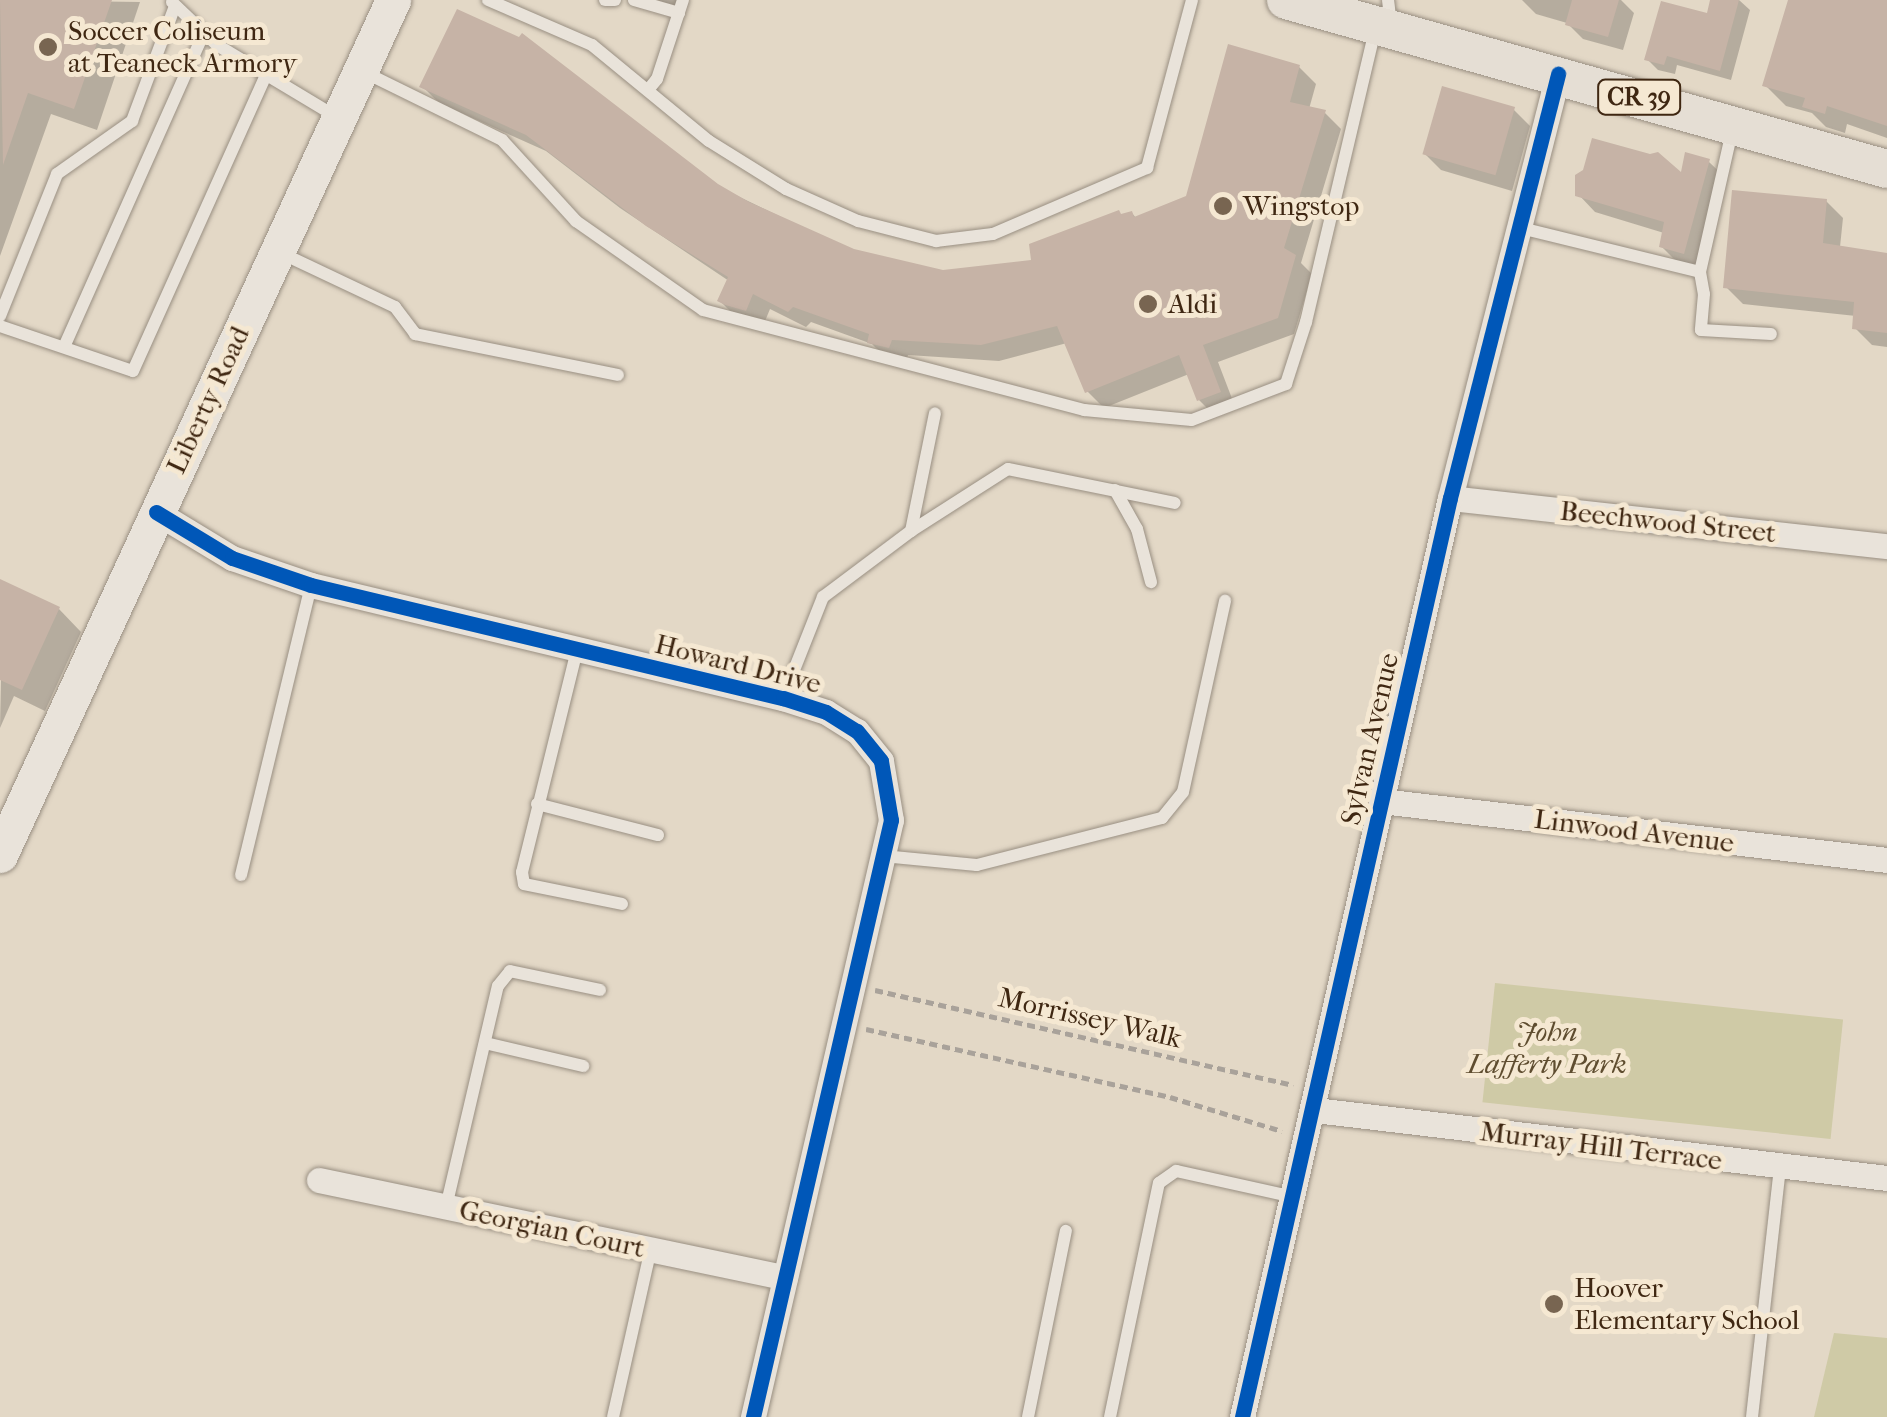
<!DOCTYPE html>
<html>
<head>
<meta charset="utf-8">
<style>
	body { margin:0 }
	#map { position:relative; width:1887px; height:1417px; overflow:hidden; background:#e3d8c6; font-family:"IM FELL French Canon",serif }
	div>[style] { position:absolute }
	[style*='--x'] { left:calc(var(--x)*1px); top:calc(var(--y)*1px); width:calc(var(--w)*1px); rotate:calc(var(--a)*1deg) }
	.green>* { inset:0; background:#cfcaa6; transform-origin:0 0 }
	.shadow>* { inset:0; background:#0003 }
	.building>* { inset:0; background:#c6b3a6; transform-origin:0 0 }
	.path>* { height:5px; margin-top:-2.5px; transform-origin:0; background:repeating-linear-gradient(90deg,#a9a29a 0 8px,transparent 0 13px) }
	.roads { filter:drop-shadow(0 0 2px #998f82) drop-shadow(0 0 2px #998f82) }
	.lane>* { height:12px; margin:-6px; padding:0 6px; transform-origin:6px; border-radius:6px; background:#e9e3da }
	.street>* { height:25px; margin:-12.5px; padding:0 12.5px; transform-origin:12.5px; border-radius:12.5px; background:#e9e3da }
	.secondary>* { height:35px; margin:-17.5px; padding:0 17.5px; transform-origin:17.5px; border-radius:17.5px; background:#e9e3da }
	.primary>* { height:38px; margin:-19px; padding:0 19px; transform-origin:19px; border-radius:19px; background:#e5ded4 }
	.cycleway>* { height:15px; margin:-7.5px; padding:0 7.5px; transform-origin:7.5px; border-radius:7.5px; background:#0057b8 }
	.dots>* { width:28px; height:28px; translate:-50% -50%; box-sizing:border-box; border:5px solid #f5e8d2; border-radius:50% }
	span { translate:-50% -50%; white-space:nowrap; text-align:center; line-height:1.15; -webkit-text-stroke:10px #f5e8d2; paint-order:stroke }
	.shield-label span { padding:2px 8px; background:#f5e8d2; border:2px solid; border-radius:8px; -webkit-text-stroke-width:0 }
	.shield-label { font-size:25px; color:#3f2712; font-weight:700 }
	.poi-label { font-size:28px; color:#3f2712 }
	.left { translate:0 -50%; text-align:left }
	.street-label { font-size:28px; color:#3f2712 }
	.park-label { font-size:28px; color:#5f4d30; font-style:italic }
</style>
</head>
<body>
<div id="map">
	<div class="green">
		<i style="left:1495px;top:983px;width:350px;height:120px;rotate:6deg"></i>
		<i style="clip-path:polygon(1834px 1333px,1887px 1338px,1887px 1417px,1814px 1417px)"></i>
	</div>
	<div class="shadow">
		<i style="clip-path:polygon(0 0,140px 2px,97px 130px,51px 114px,0 256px)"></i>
		<i style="clip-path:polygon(656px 0,686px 0,684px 8px)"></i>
		<i style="clip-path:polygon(1522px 0,1621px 0,1634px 13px,1623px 50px,1583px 39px,1567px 23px,1536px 14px)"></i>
		<i style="clip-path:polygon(1713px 0,1739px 0,1750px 10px,1731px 80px,1677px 65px,1675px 74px,1658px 70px,1647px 59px,1709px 16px)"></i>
		<i style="clip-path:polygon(1790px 0,1852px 0,1887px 10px,1887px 138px,1847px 124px,1845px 133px,1826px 127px,1812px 113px,1786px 106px,1765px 85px)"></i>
		<i style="clip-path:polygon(1299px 67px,1316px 84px,1309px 109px,1324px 112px,1341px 129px,1301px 263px,1312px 274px,1294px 334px,1218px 362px,1236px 409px,1216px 417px,1199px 400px,1189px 374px,1104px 408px,1087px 391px,1067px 343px,999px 361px,908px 355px,906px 364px,887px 359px,872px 344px,811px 322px,806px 327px,770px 309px,763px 326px,737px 318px,720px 301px,729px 281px,620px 208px,546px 151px,439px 103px,422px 86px,717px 186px,853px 252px,943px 273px,1034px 262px,1122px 217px,1132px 213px,1136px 218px,1189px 197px)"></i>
		<i style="clip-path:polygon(1513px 109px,1530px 126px,1512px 191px,1441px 170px,1425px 154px)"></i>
		<i style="clip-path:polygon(1709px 162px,1726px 178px,1700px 270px,1678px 263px,1661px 246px,1664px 233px,1595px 212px,1578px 194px,1682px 176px)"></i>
		<i style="clip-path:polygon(1826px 201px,1843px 218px,1840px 247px,1887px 254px,1887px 347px,1872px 345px,1855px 328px,1856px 316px,1743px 304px,1726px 287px)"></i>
		<i style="clip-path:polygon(3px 584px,59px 609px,81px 632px,45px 711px,14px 696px,0 728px)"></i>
	</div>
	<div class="building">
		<i style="clip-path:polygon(0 0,112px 0,74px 109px,28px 93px,3px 165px)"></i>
		<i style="clip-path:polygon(1572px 0,1619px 0,1608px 37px,1565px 25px)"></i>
		<i style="clip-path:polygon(1710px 0,1739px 0,1720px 71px,1667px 56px,1664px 65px,1644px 60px,1661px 1px,1707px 13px)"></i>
		<i style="clip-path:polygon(1788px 0,1887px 0,1887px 126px,1827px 106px,1825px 114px,1802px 107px,1805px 98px,1762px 86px)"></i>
		<i style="clip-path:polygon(457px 9px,519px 37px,522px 33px,718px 184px,749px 202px,854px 249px,943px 270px,1031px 260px,1029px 244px,1119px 210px,1121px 214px,1132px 211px,1134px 217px,1186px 196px,1228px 44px,1300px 65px,1290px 102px,1326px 110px,1284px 248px,1296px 255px,1278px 318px,1203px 345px,1221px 392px,1197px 401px,1179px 355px,1085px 393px,1057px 326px,981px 345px,892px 340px,889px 348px,867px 343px,869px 334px,793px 307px,788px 312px,753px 294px,746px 311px,725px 305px,717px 301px,728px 277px,646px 226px,526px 135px,419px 87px)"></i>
		<i style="left:1442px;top:86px;width:76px;height:71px;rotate:16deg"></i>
		<i style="clip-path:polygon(1592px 138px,1650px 154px,1658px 152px,1681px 172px,1685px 152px,1710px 159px,1684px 254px,1659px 247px,1664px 222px,1575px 196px,1575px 175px,1583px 170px)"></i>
		<i style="clip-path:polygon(1732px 190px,1827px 199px,1823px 243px,1887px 253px,1887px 333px,1852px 329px,1854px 302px,1723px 288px)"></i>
		<i style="clip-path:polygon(0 579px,60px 607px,22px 690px,0 680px)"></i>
	</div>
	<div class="path">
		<i style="--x:875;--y:990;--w:429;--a:12.8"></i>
		<i style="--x:866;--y:1029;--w:312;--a:12.6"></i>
		<i style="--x:1170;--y:1097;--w:117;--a:16.9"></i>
	</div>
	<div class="roads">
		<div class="lane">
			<i style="--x:488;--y:0;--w:113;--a:23.4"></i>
			<i style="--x:592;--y:45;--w:151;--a:39.4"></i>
			<i style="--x:709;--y:141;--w:91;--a:31.9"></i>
			<i style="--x:786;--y:189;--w:79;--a:24"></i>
			<i style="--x:858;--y:221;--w:81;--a:14.4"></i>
			<i style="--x:936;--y:241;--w:57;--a:-7"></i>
			<i style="--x:993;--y:234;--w:168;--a:-23.2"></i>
			<i style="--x:1147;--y:168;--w:174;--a:-75"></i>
			<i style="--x:605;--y:0;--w:10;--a:0"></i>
			<i style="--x:634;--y:0;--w:47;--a:16.1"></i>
			<i style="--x:1388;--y:0;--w:26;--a:83"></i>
			<i style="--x:172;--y:2;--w:62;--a:43.7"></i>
			<i style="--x:217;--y:45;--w:138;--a:31"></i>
			<i style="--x:364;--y:72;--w:154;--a:26.2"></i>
			<i style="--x:502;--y:140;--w:110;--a:47.6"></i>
			<i style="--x:576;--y:221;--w:155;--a:35"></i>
			<i style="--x:703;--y:310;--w:394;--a:14.7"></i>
			<i style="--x:1084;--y:410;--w:108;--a:5.3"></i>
			<i style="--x:1192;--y:420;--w:101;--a:-21"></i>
			<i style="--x:1286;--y:384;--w:65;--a:-72.1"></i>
			<i style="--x:1306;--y:322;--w:303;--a:-76.7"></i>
			<i style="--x:648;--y:90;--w:14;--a:-51"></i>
			<i style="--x:657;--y:79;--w:83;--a:-71.8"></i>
			<i style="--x:1517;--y:227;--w:188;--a:13.8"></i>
			<i style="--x:1700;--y:272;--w:145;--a:-77.2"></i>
			<i style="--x:281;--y:253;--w:126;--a:25.3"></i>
			<i style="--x:395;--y:307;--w:34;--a:53"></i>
			<i style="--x:415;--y:334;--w:207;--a:11.4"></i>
			<i style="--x:1700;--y:272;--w:22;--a:80"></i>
			<i style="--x:1704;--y:294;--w:36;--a:95"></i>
			<i style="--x:1701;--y:330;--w:70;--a:3.3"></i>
			<i style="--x:0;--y:316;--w:153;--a:-68.1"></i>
			<i style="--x:57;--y:174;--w:92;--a:-35.2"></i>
			<i style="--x:132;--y:121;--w:123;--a:-69.5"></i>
			<i style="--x:0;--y:326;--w:140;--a:18.7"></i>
			<i style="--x:133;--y:371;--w:322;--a:-65.8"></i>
			<i style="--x:64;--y:347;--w:342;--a:-66"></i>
			<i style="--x:1115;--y:490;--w:45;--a:60.6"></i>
			<i style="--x:1137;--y:529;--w:55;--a:75.2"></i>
			<i style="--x:911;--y:531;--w:115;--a:-32.6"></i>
			<i style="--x:1008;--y:469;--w:170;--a:11.5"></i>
			<i style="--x:577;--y:650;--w:229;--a:103.9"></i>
			<i style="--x:522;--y:872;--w:12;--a:81"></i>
			<i style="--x:524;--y:884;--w:100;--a:11.5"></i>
			<i style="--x:783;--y:698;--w:109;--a:-68.4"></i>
			<i style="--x:823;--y:597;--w:110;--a:-36.9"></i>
			<i style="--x:911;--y:531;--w:120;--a:-78.5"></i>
			<i style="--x:537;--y:804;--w:125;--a:14.4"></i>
			<i style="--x:883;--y:856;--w:94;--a:5.5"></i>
			<i style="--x:977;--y:865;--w:191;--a:-14.3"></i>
			<i style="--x:1162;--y:818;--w:33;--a:-51"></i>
			<i style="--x:1183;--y:792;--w:196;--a:-77.6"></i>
			<i style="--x:241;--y:875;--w:298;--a:-76.4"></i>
			<i style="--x:485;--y:1043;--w:101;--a:13.2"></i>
			<i style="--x:446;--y:1207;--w:227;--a:-76.8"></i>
			<i style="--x:498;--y:986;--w:19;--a:-51"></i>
			<i style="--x:510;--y:971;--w:92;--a:11.9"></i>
			<i style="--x:613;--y:1417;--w:172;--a:-77.3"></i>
			<i style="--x:1028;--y:1417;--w:190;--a:-78.5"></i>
			<i style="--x:1110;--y:1417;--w:239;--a:-78.2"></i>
			<i style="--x:1159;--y:1183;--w:21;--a:-35"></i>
			<i style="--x:1176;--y:1171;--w:121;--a:12.4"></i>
			<i style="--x:1752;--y:1417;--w:251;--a:-83.6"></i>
		</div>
		<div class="street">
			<i style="--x:1450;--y:498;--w:440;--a:6.3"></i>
			<i style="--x:156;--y:512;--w:89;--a:31.2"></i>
			<i style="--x:232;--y:558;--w:83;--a:18.9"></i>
			<i style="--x:311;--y:585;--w:485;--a:13.5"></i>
			<i style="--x:783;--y:698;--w:45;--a:18"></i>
			<i style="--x:826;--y:712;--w:36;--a:32"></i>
			<i style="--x:857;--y:731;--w:38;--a:51"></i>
			<i style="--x:881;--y:761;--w:60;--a:80.4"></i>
			<i style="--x:891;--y:820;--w:613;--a:103.02"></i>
			<i style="--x:1381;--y:801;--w:509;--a:6.65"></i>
			<i style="--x:1315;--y:1110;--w:576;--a:6.78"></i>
			<i style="--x:319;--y:1180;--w:476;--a:11.8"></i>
			<i style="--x:1242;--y:1417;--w:942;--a:-77.25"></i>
			<i style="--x:1450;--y:498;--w:438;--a:-75.7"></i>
		</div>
		<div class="secondary">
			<i style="--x:0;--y:855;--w:941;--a:-65.31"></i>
		</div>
		<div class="primary">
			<i style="--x:1286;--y:0;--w:624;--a:15.71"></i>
		</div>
	</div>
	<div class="cycleway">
		<i style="--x:156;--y:512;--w:89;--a:31.2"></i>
		<i style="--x:232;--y:558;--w:83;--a:18.9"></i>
		<i style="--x:311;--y:585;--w:485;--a:13.5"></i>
		<i style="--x:783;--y:698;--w:45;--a:18"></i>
		<i style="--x:826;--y:712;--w:36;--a:32"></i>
		<i style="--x:857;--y:731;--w:38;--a:51"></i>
		<i style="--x:881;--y:761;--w:60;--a:80.4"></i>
		<i style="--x:891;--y:820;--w:613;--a:103.02"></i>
		<i style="--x:1242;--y:1417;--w:942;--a:-77.25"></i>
		<i style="--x:1450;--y:498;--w:438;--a:-75.7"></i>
	</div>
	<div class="dots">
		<i style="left:48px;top:47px;background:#786551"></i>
		<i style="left:1223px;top:206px;background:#786551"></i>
		<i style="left:1148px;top:304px;background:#786551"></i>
		<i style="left:1554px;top:1304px;background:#786551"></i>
	</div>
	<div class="shield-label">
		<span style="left:1639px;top:97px">CR 39</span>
	</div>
	<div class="poi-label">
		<span class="left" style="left:68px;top:47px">Soccer Coliseum<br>at Teaneck Armory</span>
		<span class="left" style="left:1243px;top:206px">Wingstop</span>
		<span class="left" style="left:1168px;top:304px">Aldi</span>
		<span class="left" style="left:1574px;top:1304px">Hoover<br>Elementary School</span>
	</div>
	<div class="street-label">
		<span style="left:208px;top:400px;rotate:-65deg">Liberty Road</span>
		<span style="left:1668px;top:522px;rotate:6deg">Beechwood Street</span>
		<span style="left:738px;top:664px;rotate:14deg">Howard Drive</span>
		<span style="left:1370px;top:739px;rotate:-77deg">Sylvan Avenue</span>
		<span style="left:1634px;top:831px;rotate:7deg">Linwood Avenue</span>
		<span style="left:1090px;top:1018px;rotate:13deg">Morrissey Walk</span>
		<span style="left:1601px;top:1146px;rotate:7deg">Murray Hill Terrace</span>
		<span style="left:552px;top:1229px;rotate:12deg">Georgian Court</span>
	</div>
	<div class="park-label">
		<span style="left:1547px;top:1048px">John<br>Lafferty Park</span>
	</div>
</div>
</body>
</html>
